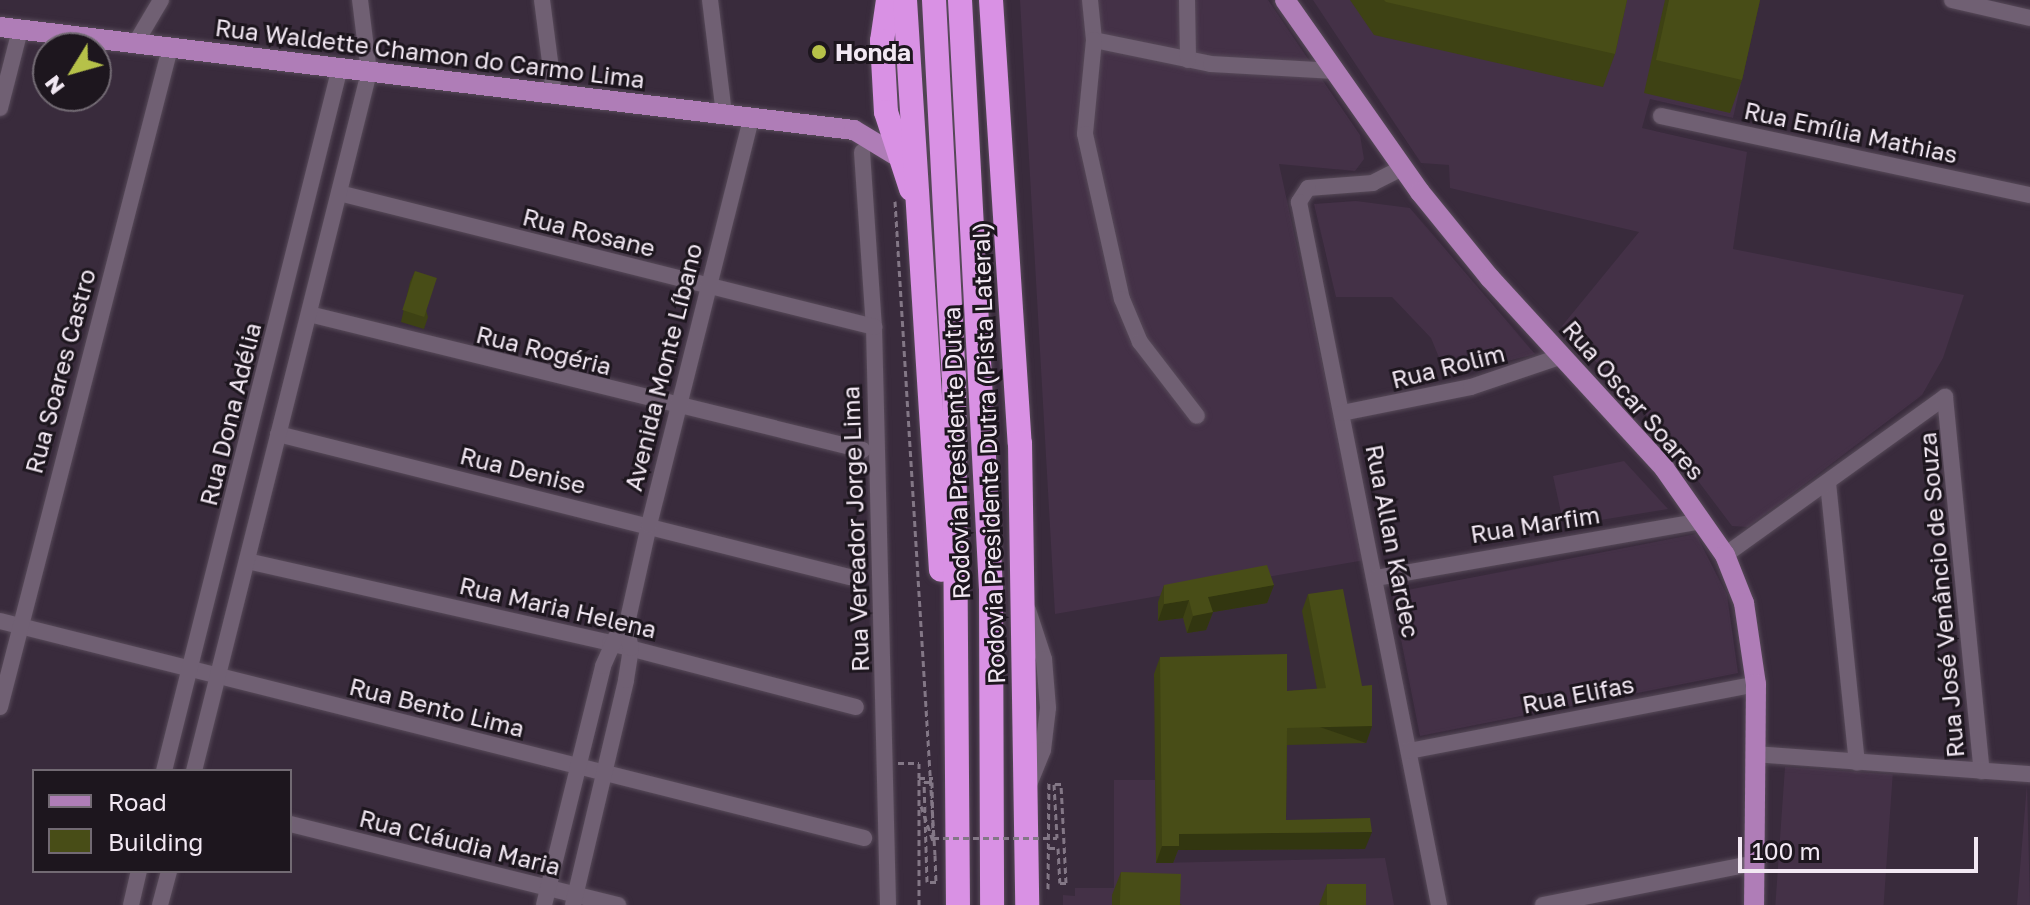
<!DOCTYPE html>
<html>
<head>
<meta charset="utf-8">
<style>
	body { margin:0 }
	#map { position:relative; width:2030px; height:905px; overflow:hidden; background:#392b3c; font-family:"Golos Text",sans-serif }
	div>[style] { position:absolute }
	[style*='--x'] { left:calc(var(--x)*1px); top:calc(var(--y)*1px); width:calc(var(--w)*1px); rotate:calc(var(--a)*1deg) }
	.built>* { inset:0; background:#443147; transform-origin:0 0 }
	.path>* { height:3px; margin-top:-1.5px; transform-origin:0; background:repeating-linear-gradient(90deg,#837786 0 6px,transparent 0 10px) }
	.roads { filter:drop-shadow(0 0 2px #574a59) drop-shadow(0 0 2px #574a59) }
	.minor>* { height:16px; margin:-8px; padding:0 8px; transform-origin:8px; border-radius:8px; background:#706073 }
	.major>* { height:20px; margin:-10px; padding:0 10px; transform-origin:10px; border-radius:10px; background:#af7db7 }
	.highway>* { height:24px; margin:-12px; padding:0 12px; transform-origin:12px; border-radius:12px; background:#d991e4 }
	.path-bridge>* { height:3px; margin-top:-1.5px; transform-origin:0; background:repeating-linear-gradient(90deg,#837786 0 6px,transparent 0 10px) }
	.wall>* { inset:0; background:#3e4214 }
	.shaded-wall>* { inset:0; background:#323610; transform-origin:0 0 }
	.building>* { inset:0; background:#484d17; transform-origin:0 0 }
	.dots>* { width:22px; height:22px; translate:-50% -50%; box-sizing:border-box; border:4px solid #1d161e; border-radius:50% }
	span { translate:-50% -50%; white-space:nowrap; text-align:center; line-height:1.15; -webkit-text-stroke:6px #1d161e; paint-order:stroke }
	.poi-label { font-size:24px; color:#f2e8f3; font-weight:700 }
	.left { translate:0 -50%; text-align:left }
	.street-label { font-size:24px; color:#f2e8f3 }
	.legend { position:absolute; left:32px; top:769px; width:260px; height:104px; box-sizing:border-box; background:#1d161e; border:2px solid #726a73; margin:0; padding:10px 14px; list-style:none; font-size:24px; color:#f2e8f3 }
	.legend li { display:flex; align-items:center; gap:16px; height:40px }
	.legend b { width:40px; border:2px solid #726a73 }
	.north { position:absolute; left:32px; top:32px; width:80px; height:80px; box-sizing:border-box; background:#1d161e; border:2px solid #726a73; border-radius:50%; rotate:233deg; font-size:22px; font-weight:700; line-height:32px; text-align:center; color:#f2e8f3 }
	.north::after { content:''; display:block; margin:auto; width:28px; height:36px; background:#b6c149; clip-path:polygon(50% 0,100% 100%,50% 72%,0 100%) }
	.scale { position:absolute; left:1738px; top:837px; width:240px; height:36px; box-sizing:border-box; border:4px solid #f2e8f3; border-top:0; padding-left:10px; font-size:24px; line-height:28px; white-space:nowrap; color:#f2e8f3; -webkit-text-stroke:6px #1d161e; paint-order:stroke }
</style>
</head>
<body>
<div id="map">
	<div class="built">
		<i style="clip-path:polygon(1020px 0,1268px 0,1360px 135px,1364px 159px,1355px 171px,1279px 164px,1365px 560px,1055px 614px)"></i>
		<i style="clip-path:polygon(1313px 0,1760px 0,1733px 118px,1650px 99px,1642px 128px,1747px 152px,1733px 249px,1964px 295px,1943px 358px,1922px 395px,1748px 527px,1732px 526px,1656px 425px,1562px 326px,1639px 232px,1450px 188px,1449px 165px,1421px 163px)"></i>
		<i style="clip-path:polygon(1356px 201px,1410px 208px,1535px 354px,1447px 377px,1431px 338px,1392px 297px,1336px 297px,1314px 204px)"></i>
		<i style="clip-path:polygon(1624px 461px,1668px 509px,1564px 526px,1553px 476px)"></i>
		<i style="clip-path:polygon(1696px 534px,1727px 595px,1738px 673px,1420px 736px,1392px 593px)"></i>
		<i style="left:1785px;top:767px;width:108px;height:139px;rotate:4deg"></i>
		<i style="clip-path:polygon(1114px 780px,1155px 780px,1157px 863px,1385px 858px,1394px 905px,1063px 905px,1063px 895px,1075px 896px,1075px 888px,1114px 888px)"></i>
		<i style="clip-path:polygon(2027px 784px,2030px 905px,2017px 905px)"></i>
	</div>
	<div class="path">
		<i style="--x:895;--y:201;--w:655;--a:86.5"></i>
		<i style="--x:898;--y:763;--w:21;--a:0"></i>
		<i style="--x:919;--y:763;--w:15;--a:90"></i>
		<i style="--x:921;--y:806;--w:40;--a:71.1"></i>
		<i style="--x:1049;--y:848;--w:9;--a:0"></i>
		<i style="--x:1058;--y:848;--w:35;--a:87"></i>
		<i style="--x:1060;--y:883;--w:6;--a:0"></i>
		<i style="--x:1066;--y:883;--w:99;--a:-92.9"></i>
		<i style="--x:1061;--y:784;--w:7;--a:180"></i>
		<i style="--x:1054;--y:784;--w:54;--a:86.8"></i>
		<i style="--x:1048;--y:889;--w:108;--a:-89.5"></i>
		<i style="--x:919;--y:905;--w:127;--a:-90"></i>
		<i style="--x:919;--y:778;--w:14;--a:0"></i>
	</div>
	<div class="roads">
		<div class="minor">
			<i style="--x:542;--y:0;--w:94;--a:82.6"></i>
			<i style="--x:710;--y:0;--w:115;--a:83"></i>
			<i style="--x:1090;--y:0;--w:40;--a:84.3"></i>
			<i style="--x:1094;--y:40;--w:119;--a:11.6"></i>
			<i style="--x:1211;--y:64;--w:124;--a:3.2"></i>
			<i style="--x:1187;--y:0;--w:60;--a:89"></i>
			<i style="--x:1952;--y:0;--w:80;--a:13"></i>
			<i style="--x:1094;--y:40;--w:94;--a:95.5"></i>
			<i style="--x:1085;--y:134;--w:169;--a:77.4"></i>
			<i style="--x:1122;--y:299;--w:47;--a:67.3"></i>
			<i style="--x:1140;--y:342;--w:93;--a:52.4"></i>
			<i style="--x:135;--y:44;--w:51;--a:-59.4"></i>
			<i style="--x:0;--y:108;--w:81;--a:-75.6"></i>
			<i style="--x:1661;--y:116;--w:377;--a:12.1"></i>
			<i style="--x:862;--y:152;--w:175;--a:86.1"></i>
			<i style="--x:874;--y:327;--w:578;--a:88.61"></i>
			<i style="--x:1402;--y:168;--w:33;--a:153"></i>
			<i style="--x:1373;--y:183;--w:65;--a:175.6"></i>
			<i style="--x:1308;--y:188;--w:17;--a:123"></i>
			<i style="--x:1299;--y:202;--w:717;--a:78.74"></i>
			<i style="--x:339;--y:193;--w:552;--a:14.06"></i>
			<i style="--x:309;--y:314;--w:570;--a:13.79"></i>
			<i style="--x:1342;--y:413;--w:132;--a:-11.4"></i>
			<i style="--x:1471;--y:387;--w:96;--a:-18.8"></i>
			<i style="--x:278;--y:434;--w:589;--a:14.06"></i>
			<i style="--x:1828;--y:483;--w:281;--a:84.1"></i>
			<i style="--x:1725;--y:555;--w:271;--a:-35.7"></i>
			<i style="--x:1945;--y:397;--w:376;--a:84.4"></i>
			<i style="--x:247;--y:561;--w:372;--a:12.7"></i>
			<i style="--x:610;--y:643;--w:254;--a:14.6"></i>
			<i style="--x:1376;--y:578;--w:331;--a:-9.9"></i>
			<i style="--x:1028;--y:610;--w:52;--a:71.9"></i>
			<i style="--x:1044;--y:659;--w:49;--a:85.3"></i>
			<i style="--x:1048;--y:708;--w:42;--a:96.8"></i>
			<i style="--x:1043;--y:750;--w:37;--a:112"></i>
			<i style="--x:0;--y:621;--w:891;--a:14.1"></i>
			<i style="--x:0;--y:707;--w:681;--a:-75.53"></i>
			<i style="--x:1409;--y:751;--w:353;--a:-10.9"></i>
			<i style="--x:1755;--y:754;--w:276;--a:4.2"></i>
			<i style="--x:164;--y:771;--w:726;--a:-75.96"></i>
			<i style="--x:194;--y:771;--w:721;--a:-75.94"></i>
			<i style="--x:369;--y:72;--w:73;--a:-97.1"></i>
			<i style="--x:290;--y:824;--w:338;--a:13.9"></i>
			<i style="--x:131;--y:905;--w:35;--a:-77"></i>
			<i style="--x:160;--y:905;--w:35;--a:-75"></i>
			<i style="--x:544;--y:905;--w:246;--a:-76.1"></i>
			<i style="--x:603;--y:666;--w:32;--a:-66"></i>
			<i style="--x:573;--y:905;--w:231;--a:-76.7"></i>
			<i style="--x:626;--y:680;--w:32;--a:-81"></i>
			<i style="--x:631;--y:648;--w:21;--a:-104"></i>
			<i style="--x:626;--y:628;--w:106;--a:-77.4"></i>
			<i style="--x:649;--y:525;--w:420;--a:-75.9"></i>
			<i style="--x:1543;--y:905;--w:216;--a:-11.2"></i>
		</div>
		<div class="major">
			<i style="--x:1285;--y:0;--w:235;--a:54.9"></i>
			<i style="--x:1420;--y:192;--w:111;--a:50.9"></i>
			<i style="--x:1490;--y:278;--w:258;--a:47.5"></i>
			<i style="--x:1664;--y:468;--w:106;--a:55"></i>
			<i style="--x:1725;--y:555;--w:52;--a:68.4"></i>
			<i style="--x:1744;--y:603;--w:82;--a:81.6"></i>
			<i style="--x:1756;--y:684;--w:221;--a:90.5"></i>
			<i style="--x:0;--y:27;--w:860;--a:6.88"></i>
			<i style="--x:854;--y:130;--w:50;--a:31.2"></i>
		</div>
		<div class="highway">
			<i style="--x:888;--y:0;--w:41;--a:98.3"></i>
			<i style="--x:882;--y:41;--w:71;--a:86.8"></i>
			<i style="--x:886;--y:112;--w:81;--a:72"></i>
			<i style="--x:905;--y:0;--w:571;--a:86.39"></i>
			<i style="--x:934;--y:0;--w:377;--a:87"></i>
			<i style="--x:954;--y:376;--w:529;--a:89.57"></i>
			<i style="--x:960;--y:0;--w:590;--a:86.99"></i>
			<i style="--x:991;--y:589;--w:316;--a:89.8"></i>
			<i style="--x:991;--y:0;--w:444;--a:86.3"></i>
			<i style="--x:1020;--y:443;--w:462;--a:89.1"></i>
		</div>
	</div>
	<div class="path-bridge">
		<i style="--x:935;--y:855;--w:27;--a:88"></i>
		<i style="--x:936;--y:882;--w:9;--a:180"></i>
		<i style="--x:927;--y:882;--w:100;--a:-91.7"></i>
		<i style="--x:924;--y:782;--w:8;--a:0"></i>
		<i style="--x:932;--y:782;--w:56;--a:89"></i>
		<i style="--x:933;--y:838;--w:124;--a:0"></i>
	</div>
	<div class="wall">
		<i style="clip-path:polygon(1350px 0,1627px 0,1615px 54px,1603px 87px,1374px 35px)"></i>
		<i style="clip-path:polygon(1665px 0,1760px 0,1742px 80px,1730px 113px,1644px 93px)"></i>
		<i style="clip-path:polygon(415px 271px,428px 317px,424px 329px,401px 322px,410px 282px)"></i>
		<i style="clip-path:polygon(1164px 585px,1274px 585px,1267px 603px,1213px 612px,1206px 630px,1187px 633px,1183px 618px,1158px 621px,1158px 602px)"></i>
		<i style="clip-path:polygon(1308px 594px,1362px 686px,1372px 726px,1366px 743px,1287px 745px,1286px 820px,1365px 849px,1178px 850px,1173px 863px,1156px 863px,1154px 674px,1160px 657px,1287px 691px,1317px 689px,1302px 611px)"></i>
		<i style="clip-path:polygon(1121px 872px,1182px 905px,1112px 905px,1112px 895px)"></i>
		<i style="clip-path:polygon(1327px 884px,1366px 905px,1319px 905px)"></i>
	</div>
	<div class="shaded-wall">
		<i style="clip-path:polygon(1274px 585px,1267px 603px,1213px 612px,1206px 630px,1187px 633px,1193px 616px,1208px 597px)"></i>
		<i style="clip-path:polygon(1189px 600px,1183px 618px,1158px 621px,1164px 604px)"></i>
		<i style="left:1372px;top:726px;width:18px;height:85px;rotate:109deg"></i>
		<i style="clip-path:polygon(1372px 832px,1365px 849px,1178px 850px,1173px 863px,1156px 863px,1162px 846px,1179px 834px)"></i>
	</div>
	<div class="building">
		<i style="clip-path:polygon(1384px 0,1627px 0,1615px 54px,1386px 2px)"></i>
		<i style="clip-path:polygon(1669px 0,1760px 0,1742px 80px,1656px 60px)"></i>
		<i style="left:415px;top:271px;width:23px;height:41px;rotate:18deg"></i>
		<i style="clip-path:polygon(1267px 565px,1274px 585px,1208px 597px,1213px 612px,1193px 616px,1189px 600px,1164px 604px,1164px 585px)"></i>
		<i style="clip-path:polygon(1343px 589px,1362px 686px,1372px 685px,1372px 726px,1287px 728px,1286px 820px,1370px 818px,1372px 832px,1179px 834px,1179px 846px,1162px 846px,1160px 657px,1287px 654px,1287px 691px,1326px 688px,1308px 594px)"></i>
		<i style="left:1121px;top:872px;width:60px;height:33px;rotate:2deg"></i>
		<i style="left:1327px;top:884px;width:39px;height:21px"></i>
	</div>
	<div class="dots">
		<i style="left:819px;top:52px;background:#b6c149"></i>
	</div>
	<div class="poi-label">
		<span class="left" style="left:835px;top:52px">Honda</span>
	</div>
	<div class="street-label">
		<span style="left:430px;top:53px;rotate:7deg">Rua Waldette Chamon do Carmo Lima</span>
		<span style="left:1851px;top:132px;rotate:12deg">Rua Emília Mathias</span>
		<span style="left:589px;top:232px;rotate:14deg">Rua Rosane</span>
		<span style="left:544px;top:350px;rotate:14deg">Rua Rogéria</span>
		<span style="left:1448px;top:366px;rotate:-14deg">Rua Rolim</span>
		<span style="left:663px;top:367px;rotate:-76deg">Avenida Monte Líbano</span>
		<span style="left:60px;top:371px;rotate:-75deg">Rua Soares Castro</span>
		<span style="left:1634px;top:400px;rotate:49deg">Rua Oscar Soares</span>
		<span style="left:230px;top:414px;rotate:-76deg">Rua Dona Adélia</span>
		<span style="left:956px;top:453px;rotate:-92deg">Rodovia Presidente Dutra</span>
		<span style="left:988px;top:453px;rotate:-92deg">Rodovia Presidente Dutra (Pista Lateral)</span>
		<span style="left:523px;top:470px;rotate:14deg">Rua Denise</span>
		<span style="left:1535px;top:524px;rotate:-9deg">Rua Marfim</span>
		<span style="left:855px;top:529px;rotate:-92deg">Rua Vereador Jorge Lima</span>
		<span style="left:1393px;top:541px;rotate:79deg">Rua Allan Kardec</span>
		<span style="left:1941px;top:595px;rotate:-95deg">Rua José Venâncio de Souza</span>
		<span style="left:558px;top:607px;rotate:13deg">Rua Maria Helena</span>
		<span style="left:1578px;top:694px;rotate:-11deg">Rua Elifas</span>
		<span style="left:437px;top:707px;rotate:14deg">Rua Bento Lima</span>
		<span style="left:460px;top:842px;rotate:14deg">Rua Cláudia Maria</span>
	</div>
	<ul class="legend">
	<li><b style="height:10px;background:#af7db7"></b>Road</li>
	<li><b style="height:22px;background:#484d17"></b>Building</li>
	</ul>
	<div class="north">N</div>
	<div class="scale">100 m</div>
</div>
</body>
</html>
